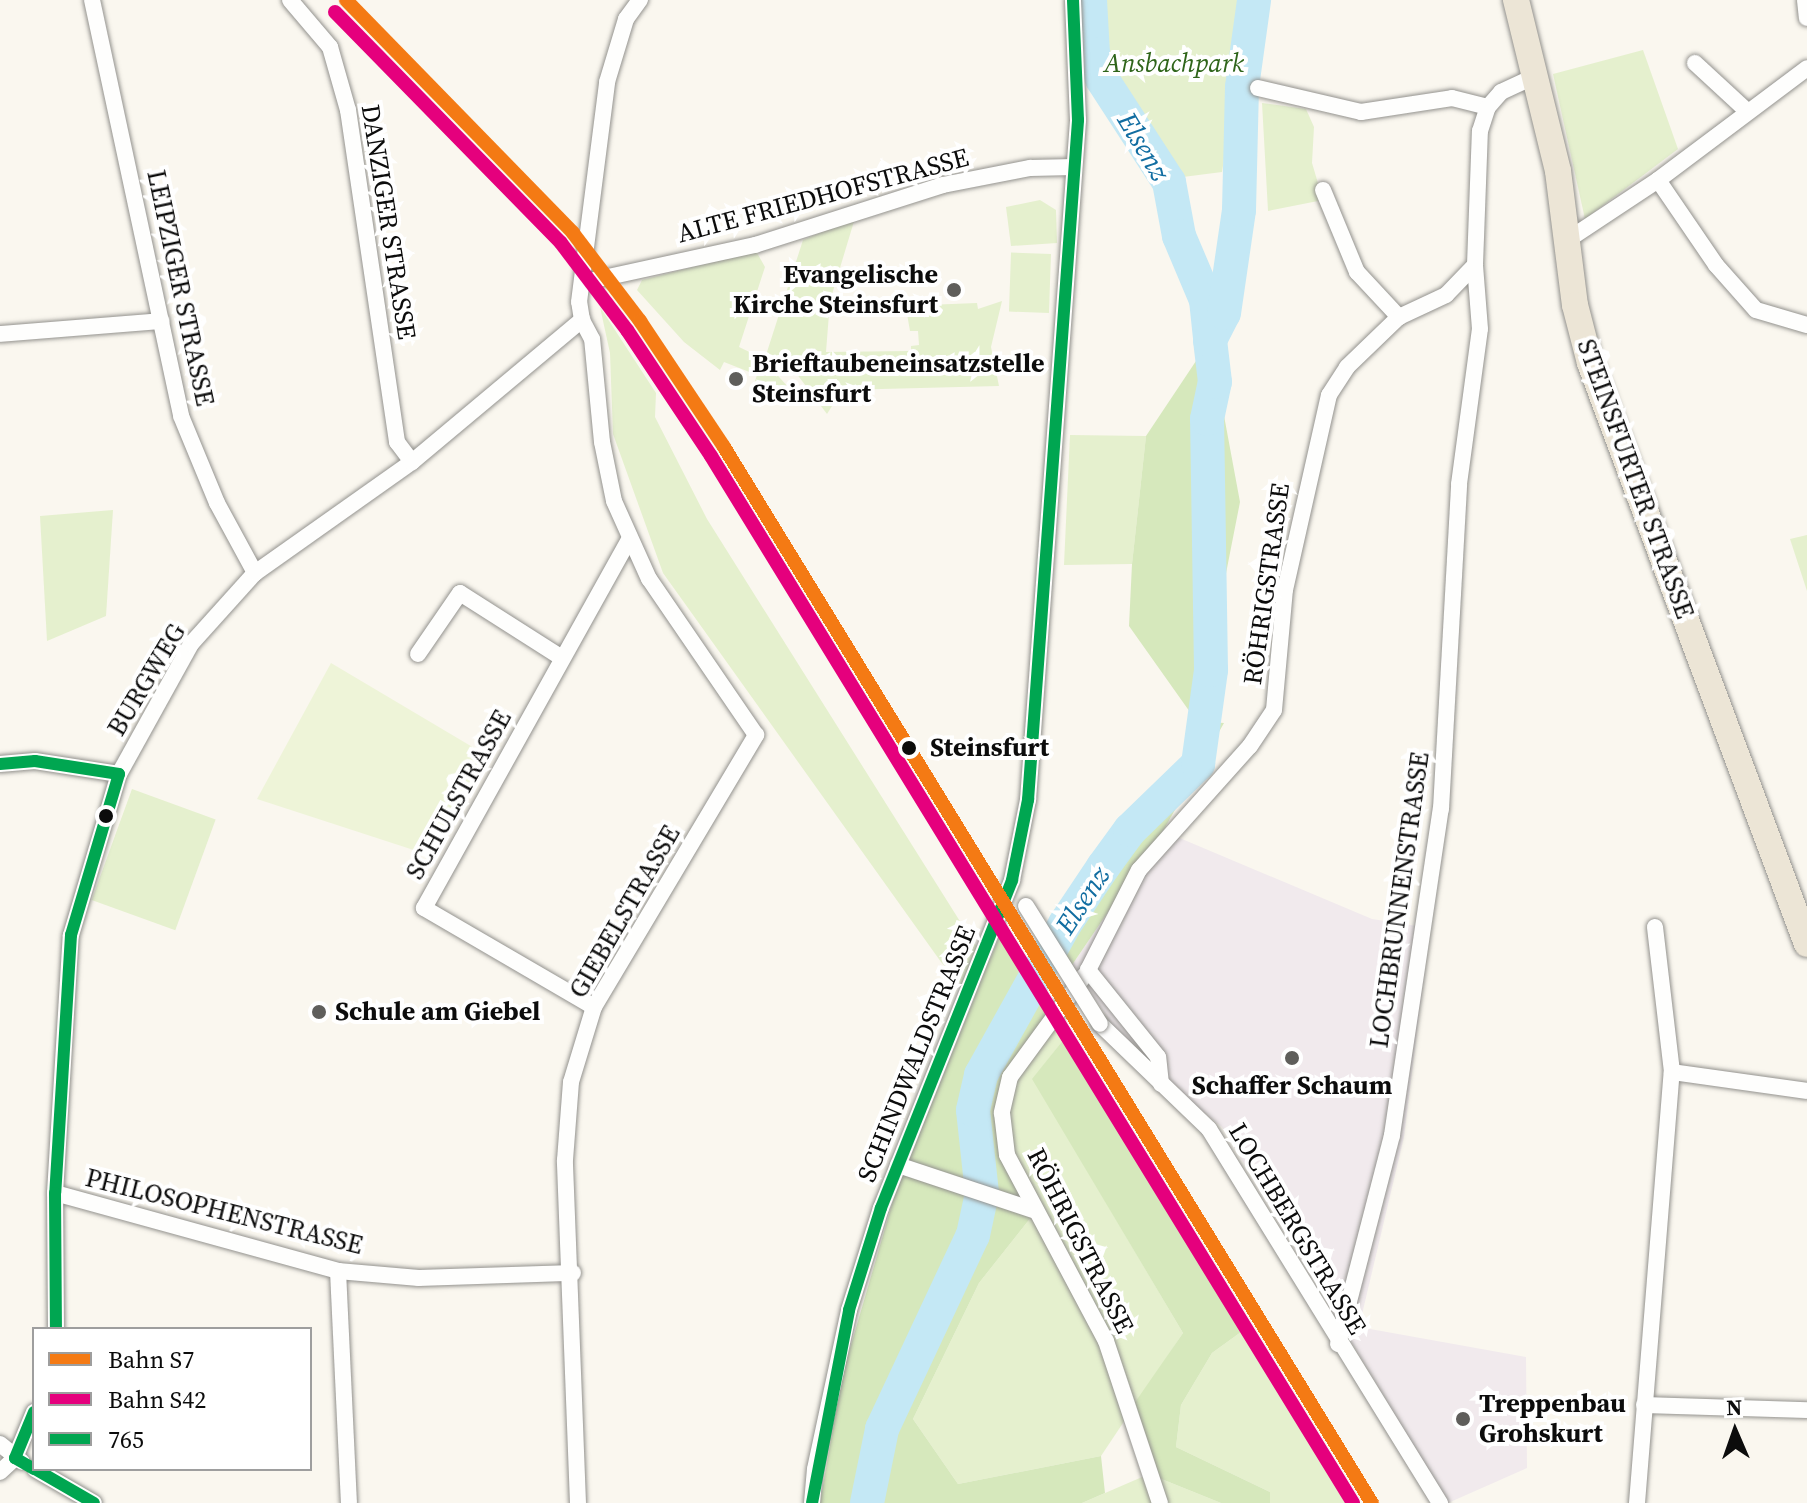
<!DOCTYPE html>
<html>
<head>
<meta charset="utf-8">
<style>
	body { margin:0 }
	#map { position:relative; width:1807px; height:1503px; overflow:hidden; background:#faf7ef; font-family:"Source Serif 4",serif }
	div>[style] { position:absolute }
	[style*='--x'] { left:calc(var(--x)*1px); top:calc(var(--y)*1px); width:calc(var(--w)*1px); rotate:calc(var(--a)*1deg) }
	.industrial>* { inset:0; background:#f1eaed }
	.green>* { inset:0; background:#e5f0ce; transform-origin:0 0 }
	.forest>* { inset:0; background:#d6e8bc }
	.pitch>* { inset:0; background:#eef4d8 }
	.river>* { height:34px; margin:-17px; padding:0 17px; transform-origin:17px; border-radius:17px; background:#c4e8f5 }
	.roads { filter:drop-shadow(0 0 2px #93928e) drop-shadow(0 0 2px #93928e) }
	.minor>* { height:16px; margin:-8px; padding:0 8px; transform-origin:8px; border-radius:8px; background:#fefefd }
	.primary>* { height:26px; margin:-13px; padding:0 13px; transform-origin:13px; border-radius:13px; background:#ece5d6 }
	.bridges { filter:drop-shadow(0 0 2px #93928e) drop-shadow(0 0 2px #93928e) }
	.minor-bridge>* { height:16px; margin:-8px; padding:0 8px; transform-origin:8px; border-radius:8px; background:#fefefd }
	.bus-1>* { height:12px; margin:-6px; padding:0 6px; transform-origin:6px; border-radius:6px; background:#00a651 }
	.rail-1>* { height:14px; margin:-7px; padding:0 7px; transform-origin:7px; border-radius:7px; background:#f47a14 }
	.rail-2>* { height:14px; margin:-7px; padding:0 7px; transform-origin:7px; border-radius:7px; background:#e5007d }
	.dots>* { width:22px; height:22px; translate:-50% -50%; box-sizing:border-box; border:4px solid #fff; border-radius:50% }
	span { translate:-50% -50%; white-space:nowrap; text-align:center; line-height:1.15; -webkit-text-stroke:8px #fff; paint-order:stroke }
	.park-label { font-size:26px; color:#2f651a; font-style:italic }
	.street-label { font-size:26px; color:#0c0c0c }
	.poi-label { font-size:26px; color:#0c0c0c; font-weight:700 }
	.right { translate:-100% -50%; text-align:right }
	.left { translate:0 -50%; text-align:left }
	.stop-label { font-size:26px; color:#0c0c0c; font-weight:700 }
	.water-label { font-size:28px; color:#116da1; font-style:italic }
	.legend { position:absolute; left:32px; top:1327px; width:280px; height:144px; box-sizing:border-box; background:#fff; border:2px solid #9e9e9e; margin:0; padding:10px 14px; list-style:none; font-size:24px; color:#0c0c0c }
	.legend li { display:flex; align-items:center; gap:16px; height:40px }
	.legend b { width:40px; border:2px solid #9e9e9e }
	.north { position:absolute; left:1695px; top:1391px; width:80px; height:80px; -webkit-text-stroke:6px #fff; paint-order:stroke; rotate:358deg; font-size:22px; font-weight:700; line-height:32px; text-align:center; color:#0c0c0c }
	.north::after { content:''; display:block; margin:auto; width:28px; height:36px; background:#0c0c0c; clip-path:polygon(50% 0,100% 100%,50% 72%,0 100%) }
</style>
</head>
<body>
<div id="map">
	<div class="industrial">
		<i style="clip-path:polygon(1163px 831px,1372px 919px,1430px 928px,1404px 1137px,1359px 1327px,1526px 1357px,1527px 1468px,1448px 1503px,1222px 1127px,1174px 1089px,1132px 1067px,1111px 1023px,1072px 965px)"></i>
	</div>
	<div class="green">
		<i style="clip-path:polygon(1094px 0,1249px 0,1222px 172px,1175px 178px,1096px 54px)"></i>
		<i style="clip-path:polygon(1643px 50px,1678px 149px,1585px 219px,1553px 74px)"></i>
		<i style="clip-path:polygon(1262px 103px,1306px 109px,1314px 127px,1312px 163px,1323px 200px,1268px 211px)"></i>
		<i style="clip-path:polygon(1040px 200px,1056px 210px,1057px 243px,1011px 246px,1006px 207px)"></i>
		<i style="clip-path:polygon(855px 218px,830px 301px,826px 352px,911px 351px,911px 346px,919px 345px,918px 331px,910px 331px,907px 314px,927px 313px,927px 305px,977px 303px,978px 309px,1002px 301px,991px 347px,999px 386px,842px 390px,827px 414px,787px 361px,766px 355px,803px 240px)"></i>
		<i style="clip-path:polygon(756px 251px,765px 267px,739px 347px,762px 358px,789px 388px,754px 384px,757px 375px,724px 362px,720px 370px,684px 342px,637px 290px,642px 280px)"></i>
		<i style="left:1051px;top:254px;width:59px;height:40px;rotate:92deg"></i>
		<i style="clip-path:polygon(600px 307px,656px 393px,655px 417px,707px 519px,973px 942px,991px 959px,975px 999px,941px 962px,663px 573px,613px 434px,610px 353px)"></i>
		<i style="clip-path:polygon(1070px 435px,1146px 436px,1132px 564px,1064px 565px)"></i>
		<i style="clip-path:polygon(113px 510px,106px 616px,47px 641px,40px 516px)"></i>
		<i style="clip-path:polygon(1807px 535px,1807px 591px,1790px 539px)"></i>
		<i style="left:132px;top:789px;width:89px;height:118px;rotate:20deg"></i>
		<i style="clip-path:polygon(1053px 1021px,1064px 1039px,1033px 1079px,1183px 1333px,1101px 1456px,958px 1484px,913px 1419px,979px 1283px,1036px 1211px,1007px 1155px,1010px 1077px)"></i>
		<i style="clip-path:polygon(1241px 1332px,1321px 1461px,1345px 1503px,1270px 1503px,1270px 1492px,1176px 1447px,1181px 1405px,1212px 1353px)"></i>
		<i style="clip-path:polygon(1149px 1474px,1221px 1503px,1082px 1503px)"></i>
	</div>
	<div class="forest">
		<i style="clip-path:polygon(1210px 340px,1240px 502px,1197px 721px,1224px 723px,1163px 831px,1072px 965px,1050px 931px,1100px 858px,1134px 821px,1188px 779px,1197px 722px,1129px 626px,1132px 564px,1146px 436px)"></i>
		<i style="clip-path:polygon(1000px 935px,1053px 1021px,1010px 1077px,1007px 1155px,1036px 1211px,979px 1283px,913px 1419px,958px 1484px,1101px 1456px,1105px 1493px,1082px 1503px,820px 1503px,842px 1376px,895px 1194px)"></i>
		<i style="clip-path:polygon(1064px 1039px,1241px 1332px,1212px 1353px,1181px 1405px,1176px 1447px,1270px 1492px,1270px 1503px,1221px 1503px,1149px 1474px,1129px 1411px,1183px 1333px,1032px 1079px)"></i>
	</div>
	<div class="pitch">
		<i style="clip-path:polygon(331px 663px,491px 758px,436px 851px,429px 855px,257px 799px)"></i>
	</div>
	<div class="river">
		<i style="--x:1090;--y:0;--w:54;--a:86.8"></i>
		<i style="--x:1093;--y:54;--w:27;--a:70"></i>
		<i style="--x:1102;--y:79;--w:123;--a:57"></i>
		<i style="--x:1169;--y:182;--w:55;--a:79.5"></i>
		<i style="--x:1179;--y:236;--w:69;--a:67.1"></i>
		<i style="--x:1206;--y:300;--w:36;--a:84"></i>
		<i style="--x:867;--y:1503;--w:76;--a:-78.5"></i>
		<i style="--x:882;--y:1429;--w:214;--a:-64.9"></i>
		<i style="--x:973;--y:1235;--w:43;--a:-77.9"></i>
		<i style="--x:982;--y:1193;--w:83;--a:-96.2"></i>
		<i style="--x:973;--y:1110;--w:36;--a:-77"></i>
		<i style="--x:981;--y:1075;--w:173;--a:-60.9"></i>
		<i style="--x:1065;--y:924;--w:69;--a:-56.3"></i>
		<i style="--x:1103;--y:867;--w:46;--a:-53.9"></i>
		<i style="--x:1130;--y:830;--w:95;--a:-44.1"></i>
		<i style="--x:1198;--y:764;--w:95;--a:-82.1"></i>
		<i style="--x:1211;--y:670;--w:251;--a:-90.9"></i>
		<i style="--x:1207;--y:419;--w:38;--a:-78"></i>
		<i style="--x:1215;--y:382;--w:42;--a:-96.8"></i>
		<i style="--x:1210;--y:340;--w:30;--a:-63"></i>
		<i style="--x:1224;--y:313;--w:104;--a:-81.7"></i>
		<i style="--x:1239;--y:210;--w:123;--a:-88.6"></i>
		<i style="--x:1242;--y:87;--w:88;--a:-82.1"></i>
	</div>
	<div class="roads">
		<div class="minor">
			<i style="--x:92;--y:0;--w:425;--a:77.9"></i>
			<i style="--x:181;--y:416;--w:94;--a:67.5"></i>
			<i style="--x:217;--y:503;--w:80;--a:61.5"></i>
			<i style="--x:290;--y:0;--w:62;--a:49.6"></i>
			<i style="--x:330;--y:47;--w:66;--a:74.1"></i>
			<i style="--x:348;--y:110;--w:336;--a:81.6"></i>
			<i style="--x:397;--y:442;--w:25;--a:53"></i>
			<i style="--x:1805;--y:0;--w:18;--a:84"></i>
			<i style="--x:1695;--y:63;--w:71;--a:42.7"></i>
			<i style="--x:1258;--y:88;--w:106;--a:13.1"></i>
			<i style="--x:1361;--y:112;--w:92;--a:-8.7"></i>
			<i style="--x:1452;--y:98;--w:37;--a:14"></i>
			<i style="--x:1658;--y:180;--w:103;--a:55.7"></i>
			<i style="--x:1716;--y:265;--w:60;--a:48.4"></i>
			<i style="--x:1756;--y:310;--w:53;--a:16.4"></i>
			<i style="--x:1323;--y:190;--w:89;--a:67.5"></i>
			<i style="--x:1357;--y:272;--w:62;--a:47"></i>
			<i style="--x:1566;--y:241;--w:110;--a:-33.5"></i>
			<i style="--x:1658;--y:180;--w:186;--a:-36.9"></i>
			<i style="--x:585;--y:282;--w:174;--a:-12.3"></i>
			<i style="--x:755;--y:245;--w:197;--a:-17.7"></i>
			<i style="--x:943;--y:185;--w:89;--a:-11.1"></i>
			<i style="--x:1030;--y:168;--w:44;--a:-1.3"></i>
			<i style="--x:0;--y:334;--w:162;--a:-4.6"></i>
			<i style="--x:418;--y:654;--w:74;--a:-55.5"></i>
			<i style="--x:460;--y:593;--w:121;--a:32.5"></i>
			<i style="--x:0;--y:764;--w:35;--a:-5"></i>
			<i style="--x:35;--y:761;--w:85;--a:8.8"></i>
			<i style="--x:1084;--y:976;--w:125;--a:126.2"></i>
			<i style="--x:1010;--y:1077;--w:37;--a:103"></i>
			<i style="--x:1002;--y:1113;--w:42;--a:83.2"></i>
			<i style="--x:1007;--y:1155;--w:211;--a:62"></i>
			<i style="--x:1106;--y:1341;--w:171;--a:71.6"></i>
			<i style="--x:594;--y:1007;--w:197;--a:-149.8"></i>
			<i style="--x:424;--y:908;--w:423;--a:-60.9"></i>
			<i style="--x:1100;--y:1024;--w:151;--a:43.9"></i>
			<i style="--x:1209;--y:1129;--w:440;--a:58.3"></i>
			<i style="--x:1672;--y:1072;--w:136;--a:8"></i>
			<i style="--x:1161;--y:1084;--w:27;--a:-96"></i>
			<i style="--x:1158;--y:1057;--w:112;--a:-128.8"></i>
			<i style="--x:1088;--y:970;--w:112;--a:-63"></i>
			<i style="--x:1139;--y:870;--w:166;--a:-48.2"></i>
			<i style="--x:1250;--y:746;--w:43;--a:-56.3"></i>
			<i style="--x:1274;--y:710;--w:121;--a:-84.8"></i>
			<i style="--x:1285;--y:590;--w:200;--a:-77.3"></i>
			<i style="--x:1329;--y:395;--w:33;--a:-57"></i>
			<i style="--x:1347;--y:367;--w:72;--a:-43.9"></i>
			<i style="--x:1399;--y:317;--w:52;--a:-25.1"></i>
			<i style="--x:1446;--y:295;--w:42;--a:-46"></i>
			<i style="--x:1475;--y:265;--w:134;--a:-87.9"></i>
			<i style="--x:1480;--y:131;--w:25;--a:-72"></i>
			<i style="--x:1488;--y:107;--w:20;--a:-49"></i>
			<i style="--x:1501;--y:92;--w:38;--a:-25"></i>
			<i style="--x:898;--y:1165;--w:145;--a:18.4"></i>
			<i style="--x:55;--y:1193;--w:294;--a:15.4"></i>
			<i style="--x:338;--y:1271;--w:81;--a:4.9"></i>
			<i style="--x:419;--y:1278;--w:154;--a:-1.9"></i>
			<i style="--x:338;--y:1271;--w:232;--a:87.3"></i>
			<i style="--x:56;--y:1329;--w:136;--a:-90.4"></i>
			<i style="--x:55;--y:1193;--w:258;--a:-86.5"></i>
			<i style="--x:71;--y:935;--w:168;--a:-73.4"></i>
			<i style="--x:119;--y:774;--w:149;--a:-61"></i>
			<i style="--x:191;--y:644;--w:96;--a:-48"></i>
			<i style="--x:255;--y:573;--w:192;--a:-35.3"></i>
			<i style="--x:412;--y:462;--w:222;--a:-39.9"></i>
			<i style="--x:1338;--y:1344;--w:216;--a:-75.5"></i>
			<i style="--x:1392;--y:1135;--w:330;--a:-81.5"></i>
			<i style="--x:1441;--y:809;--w:325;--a:-86.8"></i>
			<i style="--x:1459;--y:484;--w:156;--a:-82.3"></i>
			<i style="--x:1480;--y:329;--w:64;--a:-94.5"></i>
			<i style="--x:1644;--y:1405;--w:163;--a:1.8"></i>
			<i style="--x:0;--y:1444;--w:28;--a:39"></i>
			<i style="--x:35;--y:1469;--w:68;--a:30"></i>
			<i style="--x:0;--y:1472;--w:21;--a:-43"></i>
			<i style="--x:15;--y:1458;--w:50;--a:-67.6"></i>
			<i style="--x:578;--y:1503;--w:343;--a:-92.2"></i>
			<i style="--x:565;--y:1160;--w:78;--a:-85.6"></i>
			<i style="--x:571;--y:1082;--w:78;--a:-73"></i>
			<i style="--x:594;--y:1007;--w:317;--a:-59.2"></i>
			<i style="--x:756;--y:735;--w:189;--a:-124.4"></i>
			<i style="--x:649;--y:579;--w:85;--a:-114.2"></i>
			<i style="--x:614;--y:501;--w:60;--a:-101.5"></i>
			<i style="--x:602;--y:442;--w:103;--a:-95.5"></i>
			<i style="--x:592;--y:339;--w:21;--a:-118"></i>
			<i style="--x:582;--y:320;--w:18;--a:-99"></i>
			<i style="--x:579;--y:302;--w:222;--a:-82.7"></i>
			<i style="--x:607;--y:82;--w:66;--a:-73.2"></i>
			<i style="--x:626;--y:19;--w:24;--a:-54"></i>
			<i style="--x:812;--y:1503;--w:34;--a:-85"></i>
			<i style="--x:815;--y:1469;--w:163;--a:-77.9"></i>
			<i style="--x:849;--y:1310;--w:107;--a:-72.6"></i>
			<i style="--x:881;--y:1208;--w:353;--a:-68.2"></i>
			<i style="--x:1012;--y:880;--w:82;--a:-78.7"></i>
			<i style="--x:1028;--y:800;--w:682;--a:-85.79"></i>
			<i style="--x:1078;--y:120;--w:120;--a:-92.4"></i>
			<i style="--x:1637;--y:1503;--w:432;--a:-85.4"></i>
			<i style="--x:1672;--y:1072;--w:146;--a:-96.7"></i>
		</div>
		<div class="primary">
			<i style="--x:1516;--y:0;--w:176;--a:76.2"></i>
			<i style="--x:1558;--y:171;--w:135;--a:82.8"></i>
			<i style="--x:1575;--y:305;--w:60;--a:75.5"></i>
			<i style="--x:1590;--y:363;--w:620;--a:69.52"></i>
		</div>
	</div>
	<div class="bridges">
		<div class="minor-bridge">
			<i style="--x:1026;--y:906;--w:139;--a:57.9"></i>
		</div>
	</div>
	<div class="bus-1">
		<i style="--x:0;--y:764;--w:35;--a:-5"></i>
		<i style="--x:35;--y:761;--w:85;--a:8.8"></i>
		<i style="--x:119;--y:774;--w:168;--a:106.6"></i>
		<i style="--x:71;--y:935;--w:258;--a:93.5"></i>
		<i style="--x:55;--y:1193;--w:136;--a:89.6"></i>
		<i style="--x:34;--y:1412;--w:50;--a:112.4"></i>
		<i style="--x:15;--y:1458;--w:22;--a:30"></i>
		<i style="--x:35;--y:1469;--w:68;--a:30"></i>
		<i style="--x:812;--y:1503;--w:197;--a:-79.1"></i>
		<i style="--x:849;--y:1310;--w:107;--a:-72.6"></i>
		<i style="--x:881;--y:1208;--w:353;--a:-68.2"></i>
		<i style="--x:1012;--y:880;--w:82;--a:-78.7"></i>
		<i style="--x:1028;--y:800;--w:682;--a:-85.79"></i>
		<i style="--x:1078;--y:120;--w:120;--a:-92.4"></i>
	</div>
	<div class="rail-1">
		<i style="--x:346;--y:0;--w:325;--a:45.7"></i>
		<i style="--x:573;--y:233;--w:111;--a:52.7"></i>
		<i style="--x:640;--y:321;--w:151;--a:56.3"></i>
		<i style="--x:724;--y:447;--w:1239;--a:58.47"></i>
	</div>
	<div class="rail-2">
		<i style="--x:335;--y:12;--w:323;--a:45.6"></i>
		<i style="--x:561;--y:243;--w:109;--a:52.8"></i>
		<i style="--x:627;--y:330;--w:151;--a:56.3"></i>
		<i style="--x:711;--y:456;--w:1228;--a:58.48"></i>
	</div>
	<div class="dots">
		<i style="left:954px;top:290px;background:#5f5e5b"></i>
		<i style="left:736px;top:379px;background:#5f5e5b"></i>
		<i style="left:909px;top:748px;background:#0c0c0c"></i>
		<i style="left:106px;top:816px;background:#0c0c0c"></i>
		<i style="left:319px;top:1012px;background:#5f5e5b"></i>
		<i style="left:1292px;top:1058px;background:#5f5e5b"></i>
		<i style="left:1463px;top:1419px;background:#5f5e5b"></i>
	</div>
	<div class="park-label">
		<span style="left:1174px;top:64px">Ansbachpark</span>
	</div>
	<div class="street-label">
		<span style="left:823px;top:196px;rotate:-15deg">ALTE FRIEDHOFSTRASSE</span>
		<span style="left:388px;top:222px;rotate:81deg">DANZIGER STRASSE</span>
		<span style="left:180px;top:288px;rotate:78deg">LEIPZIGER STRASSE</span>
		<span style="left:1635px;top:479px;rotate:70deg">STEINSFURTER STRASSE</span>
		<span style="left:1267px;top:584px;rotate:-82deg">RÖHRIGSTRASSE</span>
		<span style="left:147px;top:680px;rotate:-59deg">BURGWEG</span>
		<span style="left:459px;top:795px;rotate:-61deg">SCHULSTRASSE</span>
		<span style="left:1400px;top:900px;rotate:-82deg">LOCHBRUNNENSTRASSE</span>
		<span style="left:625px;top:912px;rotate:-60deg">GIEBELSTRASSE</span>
		<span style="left:917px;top:1054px;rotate:-68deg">SCHINDWALDSTRASSE</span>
		<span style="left:224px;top:1212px;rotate:14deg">PHILOSOPHENSTRASSE</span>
		<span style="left:1297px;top:1229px;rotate:59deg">LOCHBERGSTRASSE</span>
		<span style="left:1080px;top:1241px;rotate:63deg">RÖHRIGSTRASSE</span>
	</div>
	<div class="poi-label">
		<span class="right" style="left:938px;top:290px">Evangelische<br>Kirche Steinsfurt</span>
		<span class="left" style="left:752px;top:379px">Brieftaubeneinsatzstelle<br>Steinsfurt</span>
		<span class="left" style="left:335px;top:1012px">Schule am Giebel</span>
		<span style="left:1292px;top:1086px">Schaffer Schaum</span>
		<span class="left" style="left:1479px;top:1419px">Treppenbau<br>Grohskurt</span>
	</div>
	<div class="stop-label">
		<span class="left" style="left:930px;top:748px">Steinsfurt</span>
	</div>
	<div class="water-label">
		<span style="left:1144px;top:146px;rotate:59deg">Elsenz</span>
		<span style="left:1082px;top:900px;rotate:-57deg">Elsenz</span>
	</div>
	<ul class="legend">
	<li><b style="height:10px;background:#f47a14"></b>Bahn S7</li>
	<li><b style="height:10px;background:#e5007d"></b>Bahn S42</li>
	<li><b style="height:10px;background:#00a651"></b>765</li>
	</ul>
	<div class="north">N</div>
</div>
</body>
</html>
